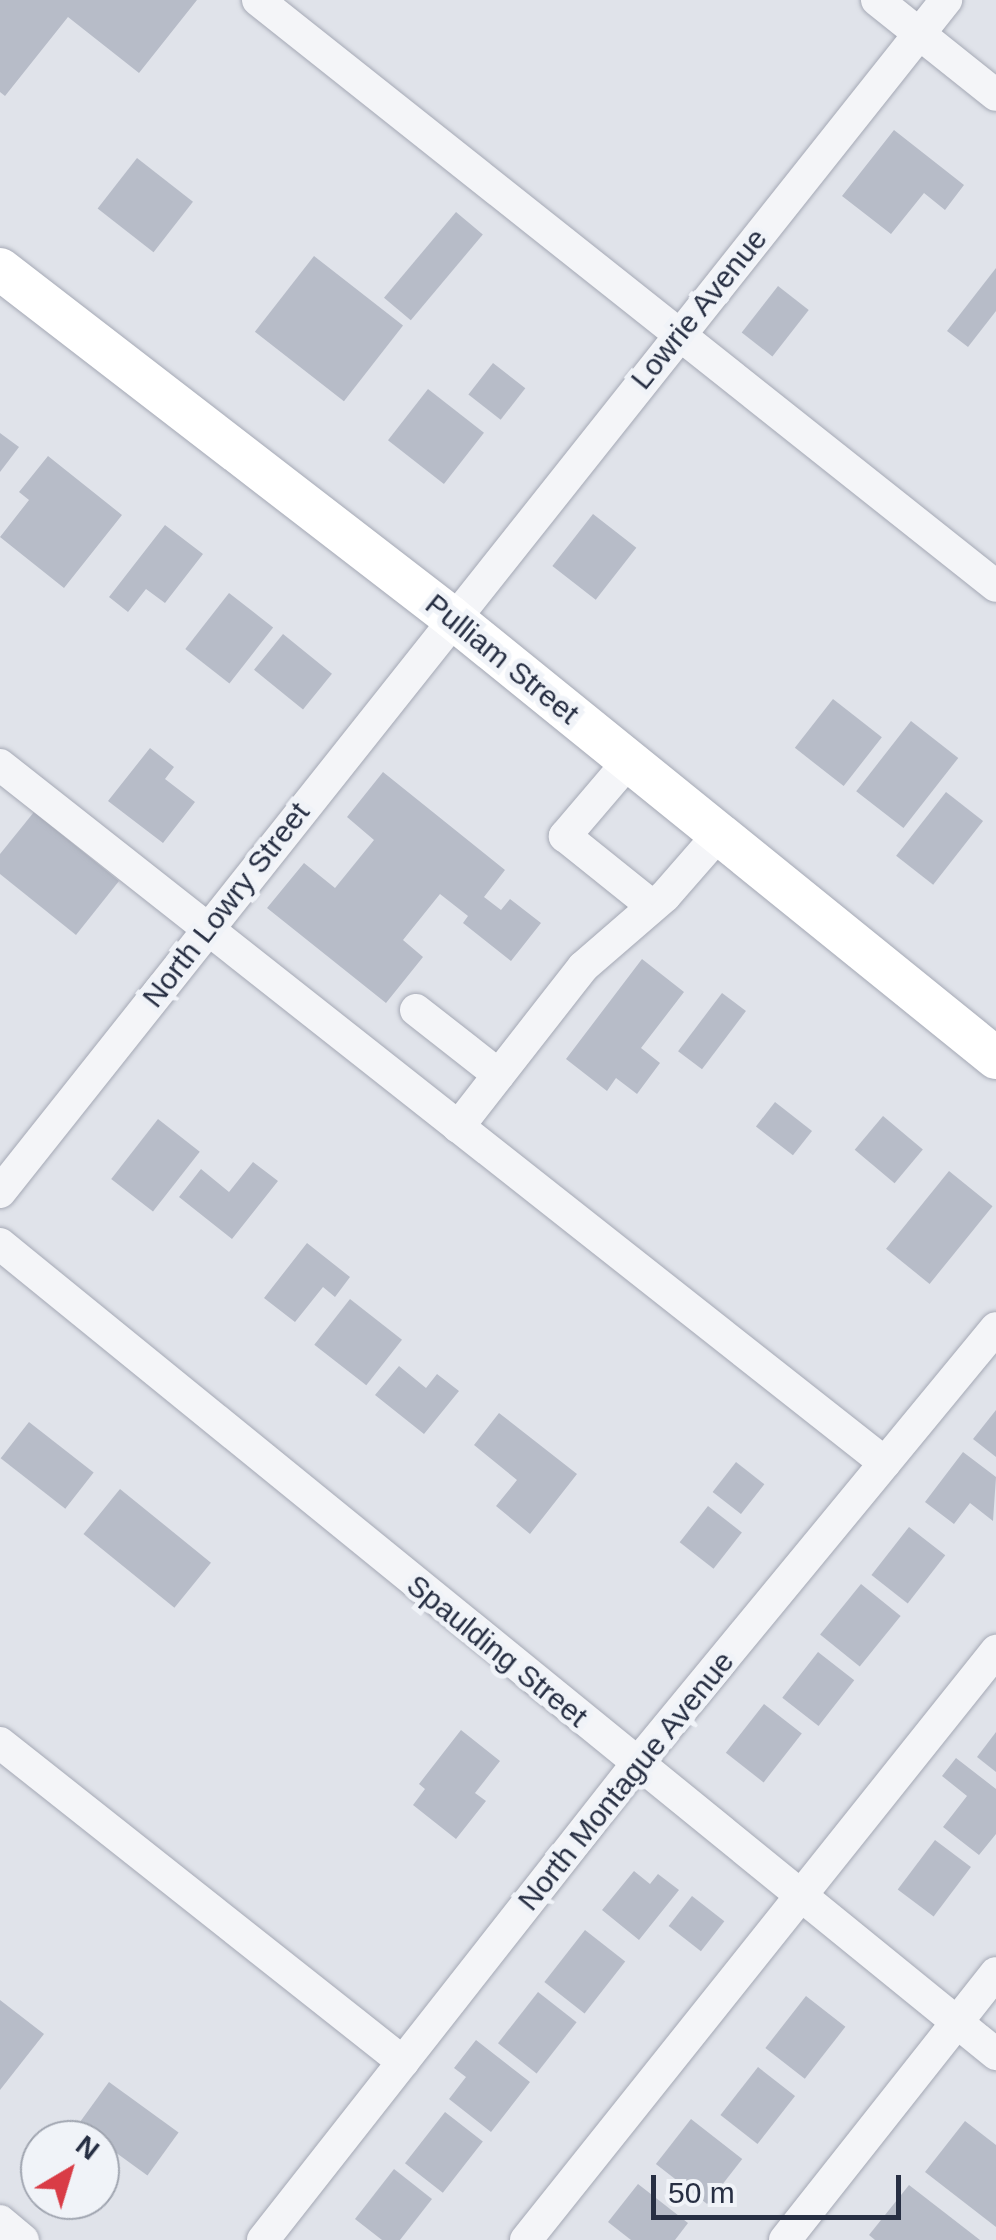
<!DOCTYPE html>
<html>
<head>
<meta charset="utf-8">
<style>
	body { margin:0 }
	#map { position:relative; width:996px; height:2240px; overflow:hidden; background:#e0e3ea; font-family:Helvetica,sans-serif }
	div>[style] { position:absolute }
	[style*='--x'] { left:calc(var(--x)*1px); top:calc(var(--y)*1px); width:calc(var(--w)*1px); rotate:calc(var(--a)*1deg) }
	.building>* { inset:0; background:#b7bcc8; transform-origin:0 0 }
	.roads { filter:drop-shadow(0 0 2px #a5a9b5) drop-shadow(0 0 2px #a5a9b5) }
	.minor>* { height:32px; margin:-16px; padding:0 16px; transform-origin:16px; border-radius:16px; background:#f4f5f8 }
	.major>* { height:42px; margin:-21px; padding:0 21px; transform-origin:21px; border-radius:21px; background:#fff }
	span { translate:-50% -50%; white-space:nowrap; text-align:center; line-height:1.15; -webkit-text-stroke:10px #f0f3f8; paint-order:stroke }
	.street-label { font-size:30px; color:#272f43 }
	.north { position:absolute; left:20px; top:2120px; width:100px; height:100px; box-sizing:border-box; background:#f0f3f8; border:2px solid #a0a5b0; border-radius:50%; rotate:38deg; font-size:28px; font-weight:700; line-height:40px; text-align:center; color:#272f43 }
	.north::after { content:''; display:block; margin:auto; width:35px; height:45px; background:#d93c46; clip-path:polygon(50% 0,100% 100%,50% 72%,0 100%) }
	.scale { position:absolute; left:651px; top:2175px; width:250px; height:45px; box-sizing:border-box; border:5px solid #272f43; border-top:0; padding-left:12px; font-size:30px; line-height:35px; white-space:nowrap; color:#272f43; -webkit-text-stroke:8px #f0f3f8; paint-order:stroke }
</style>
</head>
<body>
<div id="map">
	<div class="building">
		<i style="clip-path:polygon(0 0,197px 0,139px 73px,68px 17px,5px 96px,0 92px)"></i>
		<i style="clip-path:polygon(894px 130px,964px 185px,945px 210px,924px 193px,891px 234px,842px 196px)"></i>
		<i style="left:137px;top:158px;width:71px;height:64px;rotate:38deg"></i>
		<i style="left:456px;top:212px;width:35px;height:112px;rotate:40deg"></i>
		<i style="left:314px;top:256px;width:113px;height:96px;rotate:38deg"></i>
		<i style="clip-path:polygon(996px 268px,996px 311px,968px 347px,947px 331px)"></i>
		<i style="left:778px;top:286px;width:39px;height:59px;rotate:38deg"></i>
		<i style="left:493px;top:363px;width:41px;height:40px;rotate:38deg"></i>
		<i style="left:428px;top:389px;width:71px;height:65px;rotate:38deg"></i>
		<i style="clip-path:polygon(0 433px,19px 447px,0 472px)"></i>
		<i style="clip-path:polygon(48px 456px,122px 515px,64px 588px,0 537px,29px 500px,19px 492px)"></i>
		<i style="left:593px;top:514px;width:55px;height:66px;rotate:38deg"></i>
		<i style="clip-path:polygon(165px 525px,203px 554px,165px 603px,146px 589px,128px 612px,109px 597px)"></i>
		<i style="left:229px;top:593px;width:56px;height:71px;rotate:38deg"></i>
		<i style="left:283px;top:634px;width:63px;height:46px;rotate:39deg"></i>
		<i style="left:833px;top:699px;width:62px;height:62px;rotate:38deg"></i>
		<i style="left:911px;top:721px;width:60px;height:89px;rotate:38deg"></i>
		<i style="clip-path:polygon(150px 748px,174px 767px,165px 779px,195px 802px,163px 843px,108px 801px)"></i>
		<i style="clip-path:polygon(383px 772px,505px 870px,484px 897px,501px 910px,510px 899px,541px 923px,511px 961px,463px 923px,468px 916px,440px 894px,403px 940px,423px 957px,386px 1003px,267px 908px,304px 863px,335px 888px,374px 840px,347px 817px)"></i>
		<i style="left:946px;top:792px;width:47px;height:81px;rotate:38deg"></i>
		<i style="clip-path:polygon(34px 812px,119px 881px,76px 935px,0 874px,0 854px)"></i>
		<i style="clip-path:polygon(642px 959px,684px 992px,641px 1048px,660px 1063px,637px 1094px,616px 1078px,607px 1091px,566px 1059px)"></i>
		<i style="left:722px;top:993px;width:30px;height:73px;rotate:37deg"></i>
		<i style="left:775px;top:1102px;width:47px;height:31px;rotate:38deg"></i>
		<i style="left:883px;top:1116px;width:52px;height:44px;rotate:40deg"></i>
		<i style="left:158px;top:1119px;width:53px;height:76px;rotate:38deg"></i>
		<i style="clip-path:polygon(253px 1162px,278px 1181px,232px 1239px,179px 1197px,201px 1169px,229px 1192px)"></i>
		<i style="left:949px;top:1171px;width:56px;height:100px;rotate:39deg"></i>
		<i style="clip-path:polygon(307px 1243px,350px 1277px,335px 1297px,323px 1287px,295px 1322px,264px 1298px)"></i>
		<i style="left:350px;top:1299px;width:66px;height:58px;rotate:38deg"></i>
		<i style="clip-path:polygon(399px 1366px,426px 1388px,437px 1374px,459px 1391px,424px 1434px,375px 1395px)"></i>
		<i style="clip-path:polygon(996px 1410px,996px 1457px,973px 1439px)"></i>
		<i style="clip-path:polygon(499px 1413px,577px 1474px,530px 1534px,496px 1506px,517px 1480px,474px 1445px)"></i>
		<i style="left:29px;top:1422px;width:82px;height:46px;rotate:38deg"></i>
		<i style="clip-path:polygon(963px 1452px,996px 1477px,993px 1521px,970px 1503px,954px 1524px,925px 1502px)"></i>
		<i style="left:736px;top:1462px;width:36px;height:38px;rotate:38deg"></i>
		<i style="left:120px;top:1489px;width:117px;height:58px;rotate:39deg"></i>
		<i style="left:708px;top:1506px;width:43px;height:46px;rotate:38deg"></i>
		<i style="left:909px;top:1527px;width:46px;height:61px;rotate:38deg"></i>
		<i style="left:861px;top:1584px;width:51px;height:65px;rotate:39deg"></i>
		<i style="left:818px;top:1652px;width:46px;height:58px;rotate:38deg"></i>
		<i style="left:764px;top:1704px;width:48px;height:62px;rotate:38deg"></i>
		<i style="clip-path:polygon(461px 1730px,500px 1761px,475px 1793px,486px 1801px,456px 1839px,413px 1805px,425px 1789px,419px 1784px)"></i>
		<i style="clip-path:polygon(996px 1732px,996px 1772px,977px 1757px)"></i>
		<i style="clip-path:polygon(956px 1758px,996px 1789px,996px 1834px,979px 1855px,943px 1827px,967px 1796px,942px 1776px)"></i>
		<i style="left:935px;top:1840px;width:45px;height:62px;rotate:37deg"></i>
		<i style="clip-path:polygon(634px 1871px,650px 1884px,658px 1874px,679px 1890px,639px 1940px,602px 1910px)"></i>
		<i style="left:692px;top:1896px;width:41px;height:38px;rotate:38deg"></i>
		<i style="left:585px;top:1930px;width:51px;height:66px;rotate:38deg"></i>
		<i style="left:538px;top:1992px;width:49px;height:65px;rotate:38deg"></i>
		<i style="left:806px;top:1996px;width:50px;height:66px;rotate:38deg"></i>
		<i style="clip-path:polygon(0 2000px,44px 2034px,0 2090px)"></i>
		<i style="clip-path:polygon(476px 2040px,530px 2082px,491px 2132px,449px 2099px,466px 2077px,454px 2068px)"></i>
		<i style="left:758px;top:2067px;width:47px;height:61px;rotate:38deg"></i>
		<i style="left:109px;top:2082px;width:86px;height:53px;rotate:36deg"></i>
		<i style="left:445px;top:2112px;width:48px;height:65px;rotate:38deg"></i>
		<i style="left:691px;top:2119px;width:65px;height:57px;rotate:38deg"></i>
		<i style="clip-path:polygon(965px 2121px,996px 2145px,996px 2227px,925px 2172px)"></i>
		<i style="clip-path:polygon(394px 2169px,432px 2199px,400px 2240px,382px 2240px,355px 2219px)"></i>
		<i style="clip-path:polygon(638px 2184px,688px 2223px,675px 2240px,631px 2240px,608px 2222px)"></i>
		<i style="clip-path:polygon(909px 2185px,980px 2240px,875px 2240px,869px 2235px)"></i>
	</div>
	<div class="roads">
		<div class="minor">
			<i style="--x:258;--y:0;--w:942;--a:38.45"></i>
			<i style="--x:877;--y:0;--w:152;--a:38.6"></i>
			<i style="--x:629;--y:761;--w:99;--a:130.5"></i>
			<i style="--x:565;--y:836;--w:109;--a:38.7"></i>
			<i style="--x:0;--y:765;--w:1127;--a:38.26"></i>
			<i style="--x:416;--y:1010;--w:105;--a:38.1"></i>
			<i style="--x:458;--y:1127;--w:203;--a:-52"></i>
			<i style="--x:583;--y:967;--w:108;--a:-40.9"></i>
			<i style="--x:665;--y:896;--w:82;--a:-48.9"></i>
			<i style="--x:0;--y:1192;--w:1522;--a:-51.56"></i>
			<i style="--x:0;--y:1244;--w:1284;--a:39.12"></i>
			<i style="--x:0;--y:1743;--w:514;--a:38.36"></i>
			<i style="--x:0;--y:2221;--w:30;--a:40"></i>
			<i style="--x:263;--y:2240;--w:604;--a:-51.86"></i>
			<i style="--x:636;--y:1765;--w:566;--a:-50.52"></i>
			<i style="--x:526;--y:2240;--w:754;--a:-51.41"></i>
			<i style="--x:785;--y:2240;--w:340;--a:-51.7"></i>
		</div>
		<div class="major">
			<i style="--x:0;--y:269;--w:570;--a:37.65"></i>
			<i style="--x:451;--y:617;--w:701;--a:38.98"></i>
		</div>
	</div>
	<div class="street-label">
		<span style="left:699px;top:309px;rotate:-51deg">Lowrie Avenue</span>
		<span style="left:502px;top:659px;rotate:39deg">Pulliam Street</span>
		<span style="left:226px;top:905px;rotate:-52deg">North Lowry Street</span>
		<span style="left:497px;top:1651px;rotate:39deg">Spaulding Street</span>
		<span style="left:626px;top:1781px;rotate:-51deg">North Montague Avenue</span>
	</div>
	<div class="north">N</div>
	<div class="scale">50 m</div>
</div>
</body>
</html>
